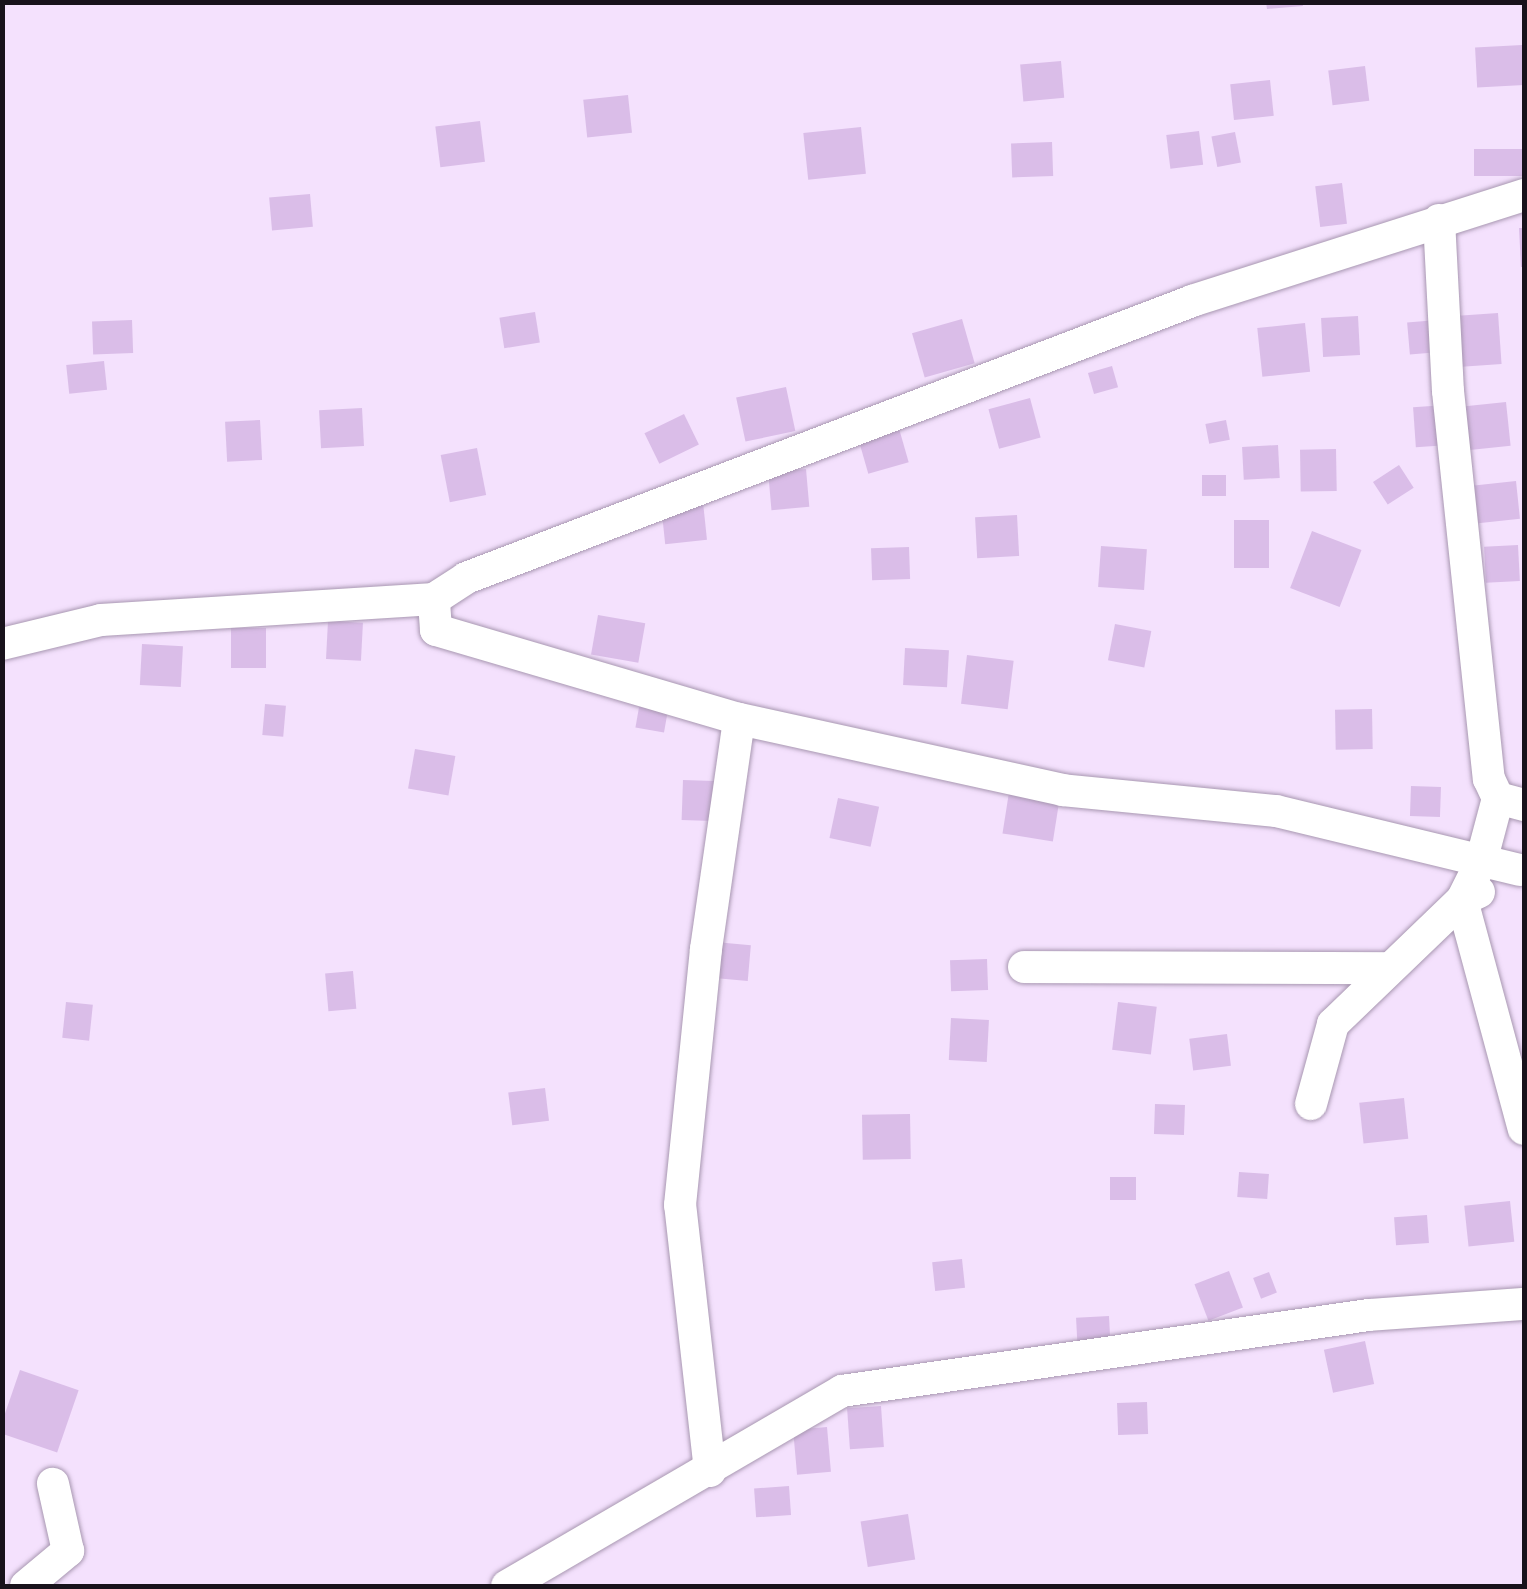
<!DOCTYPE html>
<html>
<head>
<meta charset="utf-8">
<style>
	body { margin:0 }
	#map { position:relative; width:1527px; height:1589px; overflow:hidden; background:#f4e1fd; font-family:"DM Sans",sans-serif }
	div>[style] { position:absolute }
	[style*='--x'] { left:calc(var(--x)*1px); top:calc(var(--y)*1px); width:calc(var(--w)*1px); rotate:calc(var(--a)*1deg) }
	.building>* { inset:0; background:#dabde8; transform-origin:0 0 }
	.roads { filter:drop-shadow(0 0 2px #a897b1) drop-shadow(0 0 2px #a897b1) }
	.minor>* { height:32px; margin:-16px; padding:0 16px; transform-origin:16px; border-radius:16px; background:#fff }
	span { translate:-50% -50%; white-space:nowrap; text-align:center; line-height:1.15; -webkit-text-stroke:8px #fff; paint-order:stroke }
	.frame { position:absolute; inset:0; border:5px solid #18121b; pointer-events:none }
</style>
</head>
<body>
<div id="map">
	<div class="building">
		<i style="clip-path:polygon(1266px 2px,1302px 2px,1303px 6px,1267px 9px)"></i>
		<i style="left:1522px;top:45px;width:40px;height:47px;rotate:87deg"></i>
		<i style="left:1061px;top:61px;width:37px;height:41px;rotate:85deg"></i>
		<i style="left:1365px;top:66px;width:35px;height:37px;rotate:83deg"></i>
		<i style="left:1270px;top:80px;width:36px;height:40px;rotate:84deg"></i>
		<i style="left:628px;top:95px;width:38px;height:45px;rotate:84deg"></i>
		<i style="left:480px;top:121px;width:41px;height:45px;rotate:83deg"></i>
		<i style="left:861px;top:127px;width:47px;height:58px;rotate:84deg"></i>
		<i style="left:1199px;top:131px;width:34px;height:33px;rotate:83deg"></i>
		<i style="left:1235px;top:132px;width:31px;height:24px;rotate:79deg"></i>
		<i style="left:1052px;top:142px;width:34px;height:41px;rotate:88deg"></i>
		<i style="left:1524px;top:149px;width:27px;height:50px;rotate:90deg"></i>
		<i style="left:1342px;top:183px;width:41px;height:27px;rotate:83deg"></i>
		<i style="left:310px;top:194px;width:33px;height:41px;rotate:85deg"></i>
		<i style="clip-path:polygon(1519px 228px,1524px 228px,1524px 267px,1521px 267px)"></i>
		<i style="left:535px;top:312px;width:31px;height:36px;rotate:81deg"></i>
		<i style="left:1498px;top:313px;width:51px;height:47px;rotate:86deg"></i>
		<i style="left:1358px;top:316px;width:39px;height:37px;rotate:87deg"></i>
		<i style="left:962px;top:319px;width:46px;height:52px;rotate:74deg"></i>
		<i style="left:132px;top:320px;width:33px;height:40px;rotate:88deg"></i>
		<i style="left:1437px;top:320px;width:32px;height:30px;rotate:85deg"></i>
		<i style="left:1305px;top:323px;width:49px;height:48px;rotate:84deg"></i>
		<i style="left:104px;top:361px;width:29px;height:38px;rotate:84deg"></i>
		<i style="left:1112px;top:366px;width:22px;height:25px;rotate:74deg"></i>
		<i style="left:786px;top:387px;width:45px;height:51px;rotate:78deg"></i>
		<i style="left:1030px;top:398px;width:41px;height:43px;rotate:75deg"></i>
		<i style="left:1506px;top:402px;width:44px;height:41px;rotate:84deg"></i>
		<i style="left:1446px;top:405px;width:40px;height:33px;rotate:86deg"></i>
		<i style="left:362px;top:408px;width:38px;height:43px;rotate:87deg"></i>
		<i style="left:684px;top:414px;width:34px;height:44px;rotate:64deg"></i>
		<i style="left:896px;top:418px;width:46px;height:42px;rotate:74deg"></i>
		<i style="left:260px;top:420px;width:40px;height:35px;rotate:87deg"></i>
		<i style="left:1226px;top:420px;width:20px;height:21px;rotate:79deg"></i>
		<i style="left:1278px;top:445px;width:33px;height:36px;rotate:87deg"></i>
		<i style="left:477px;top:448px;width:48px;height:37px;rotate:79deg"></i>
		<i style="left:1336px;top:449px;width:42px;height:36px;rotate:89deg"></i>
		<i style="left:1399px;top:465px;width:27px;height:31px;rotate:57deg"></i>
		<i style="left:806px;top:469px;width:38px;height:38px;rotate:85deg"></i>
		<i style="left:1226px;top:475px;width:21px;height:24px;rotate:90deg"></i>
		<i style="left:1516px;top:481px;width:38px;height:42px;rotate:84deg"></i>
		<i style="left:703px;top:502px;width:38px;height:42px;rotate:84deg"></i>
		<i style="left:1017px;top:515px;width:41px;height:42px;rotate:87deg"></i>
		<i style="left:1234px;top:520px;width:35px;height:48px"></i>
		<i style="left:1312px;top:531px;width:53px;height:61px;rotate:21deg"></i>
		<i style="left:1518px;top:545px;width:36px;height:34px;rotate:87deg"></i>
		<i style="left:1101px;top:546px;width:46px;height:41px;rotate:4deg"></i>
		<i style="left:909px;top:547px;width:32px;height:38px;rotate:88deg"></i>
		<i style="left:598px;top:615px;width:48px;height:40px;rotate:10deg"></i>
		<i style="left:328px;top:621px;width:35px;height:38px;rotate:3deg"></i>
		<i style="left:1115px;top:624px;width:37px;height:37px;rotate:11deg"></i>
		<i style="left:231px;top:628px;width:35px;height:40px"></i>
		<i style="left:142px;top:644px;width:41px;height:41px;rotate:3deg"></i>
		<i style="left:905px;top:648px;width:44px;height:37px;rotate:3deg"></i>
		<i style="left:967px;top:655px;width:47px;height:49px;rotate:7deg"></i>
		<i style="left:641px;top:696px;width:29px;height:32px;rotate:10deg"></i>
		<i style="left:265px;top:704px;width:21px;height:31px;rotate:5deg"></i>
		<i style="left:1372px;top:709px;width:40px;height:37px;rotate:89deg"></i>
		<i style="left:415px;top:749px;width:41px;height:40px;rotate:10deg"></i>
		<i style="left:683px;top:780px;width:31px;height:40px;rotate:2deg"></i>
		<i style="left:1010px;top:786px;width:51px;height:48px;rotate:9deg"></i>
		<i style="left:1411px;top:786px;width:30px;height:30px;rotate:2deg"></i>
		<i style="left:838px;top:798px;width:42px;height:41px;rotate:12deg"></i>
		<i style="left:715px;top:942px;width:36px;height:36px;rotate:5deg"></i>
		<i style="left:987px;top:959px;width:31px;height:37px;rotate:88deg"></i>
		<i style="left:353px;top:971px;width:38px;height:28px;rotate:85deg"></i>
		<i style="left:66px;top:1002px;width:27px;height:36px;rotate:6deg"></i>
		<i style="left:1118px;top:1002px;width:39px;height:48px;rotate:7deg"></i>
		<i style="left:951px;top:1018px;width:38px;height:42px;rotate:3deg"></i>
		<i style="left:1227px;top:1034px;width:32px;height:38px;rotate:83deg"></i>
		<i style="left:545px;top:1088px;width:33px;height:37px;rotate:83deg"></i>
		<i style="left:1404px;top:1098px;width:41px;height:45px;rotate:84deg"></i>
		<i style="left:1155px;top:1104px;width:30px;height:30px;rotate:2deg"></i>
		<i style="left:910px;top:1114px;width:45px;height:48px;rotate:89deg"></i>
		<i style="left:1239px;top:1172px;width:30px;height:25px;rotate:4deg"></i>
		<i style="left:1110px;top:1177px;width:26px;height:23px"></i>
		<i style="left:1510px;top:1201px;width:41px;height:46px;rotate:84deg"></i>
		<i style="left:1427px;top:1215px;width:28px;height:33px;rotate:86deg"></i>
		<i style="left:962px;top:1259px;width:29px;height:30px;rotate:84deg"></i>
		<i style="left:1229px;top:1271px;width:39px;height:37px;rotate:69deg"></i>
		<i style="left:1269px;top:1272px;width:22px;height:17px;rotate:69deg"></i>
		<i style="left:1109px;top:1316px;width:33px;height:33px;rotate:87deg"></i>
		<i style="left:1365px;top:1341px;width:44px;height:42px;rotate:78deg"></i>
		<i style="left:20px;top:1370px;width:62px;height:66px;rotate:19deg"></i>
		<i style="left:1147px;top:1402px;width:32px;height:30px;rotate:88deg"></i>
		<i style="left:881px;top:1406px;width:41px;height:34px;rotate:86deg"></i>
		<i style="left:827px;top:1427px;width:45px;height:34px;rotate:85deg"></i>
		<i style="left:789px;top:1486px;width:29px;height:35px;rotate:86deg"></i>
		<i style="left:908px;top:1514px;width:46px;height:48px;rotate:81deg"></i>
	</div>
	<div class="roads">
		<div class="minor">
			<i style="--x:1439;--y:220;--w:171;--a:87"></i>
			<i style="--x:1448;--y:391;--w:390;--a:84"></i>
			<i style="--x:1489;--y:779;--w:21;--a:65"></i>
			<i style="--x:1498;--y:798;--w:27;--a:15"></i>
			<i style="--x:2;--y:644;--w:102;--a:-13.6"></i>
			<i style="--x:101;--y:620;--w:334;--a:-3.6"></i>
			<i style="--x:1520;--y:870;--w:251;--a:-166.4"></i>
			<i style="--x:1276;--y:811;--w:214;--a:-174.4"></i>
			<i style="--x:1063;--y:790;--w:332;--a:-167.6"></i>
			<i style="--x:739;--y:719;--w:316;--a:-163.6"></i>
			<i style="--x:436;--y:630;--w:31;--a:-94"></i>
			<i style="--x:434;--y:599;--w:38;--a:-33"></i>
			<i style="--x:466;--y:578;--w:777;--a:-20.88"></i>
			<i style="--x:1192;--y:301;--w:349;--a:-17.7"></i>
			<i style="--x:1479;--y:892;--w:19;--a:155"></i>
			<i style="--x:1462;--y:900;--w:237;--a:74.9"></i>
			<i style="--x:1024;--y:967;--w:365;--a:0.2"></i>
			<i style="--x:1311;--y:1104;--w:83;--a:-74.6"></i>
			<i style="--x:1333;--y:1024;--w:179;--a:-43.9"></i>
			<i style="--x:1462;--y:900;--w:42;--a:-63.4"></i>
			<i style="--x:1481;--y:862;--w:66;--a:-75.1"></i>
			<i style="--x:710;--y:1471;--w:268;--a:-96.4"></i>
			<i style="--x:680;--y:1205;--w:257;--a:-84.2"></i>
			<i style="--x:706;--y:949;--w:232;--a:-81.8"></i>
			<i style="--x:26;--y:1586;--w:55;--a:-39.8"></i>
			<i style="--x:68;--y:1551;--w:69;--a:-102.6"></i>
			<i style="--x:507;--y:1586;--w:388;--a:-30.2"></i>
			<i style="--x:842;--y:1391;--w:532;--a:-8.21"></i>
			<i style="--x:1369;--y:1315;--w:155;--a:-4.1"></i>
		</div>
	</div>
	<div class="frame"></div>
</div>
</body>
</html>
